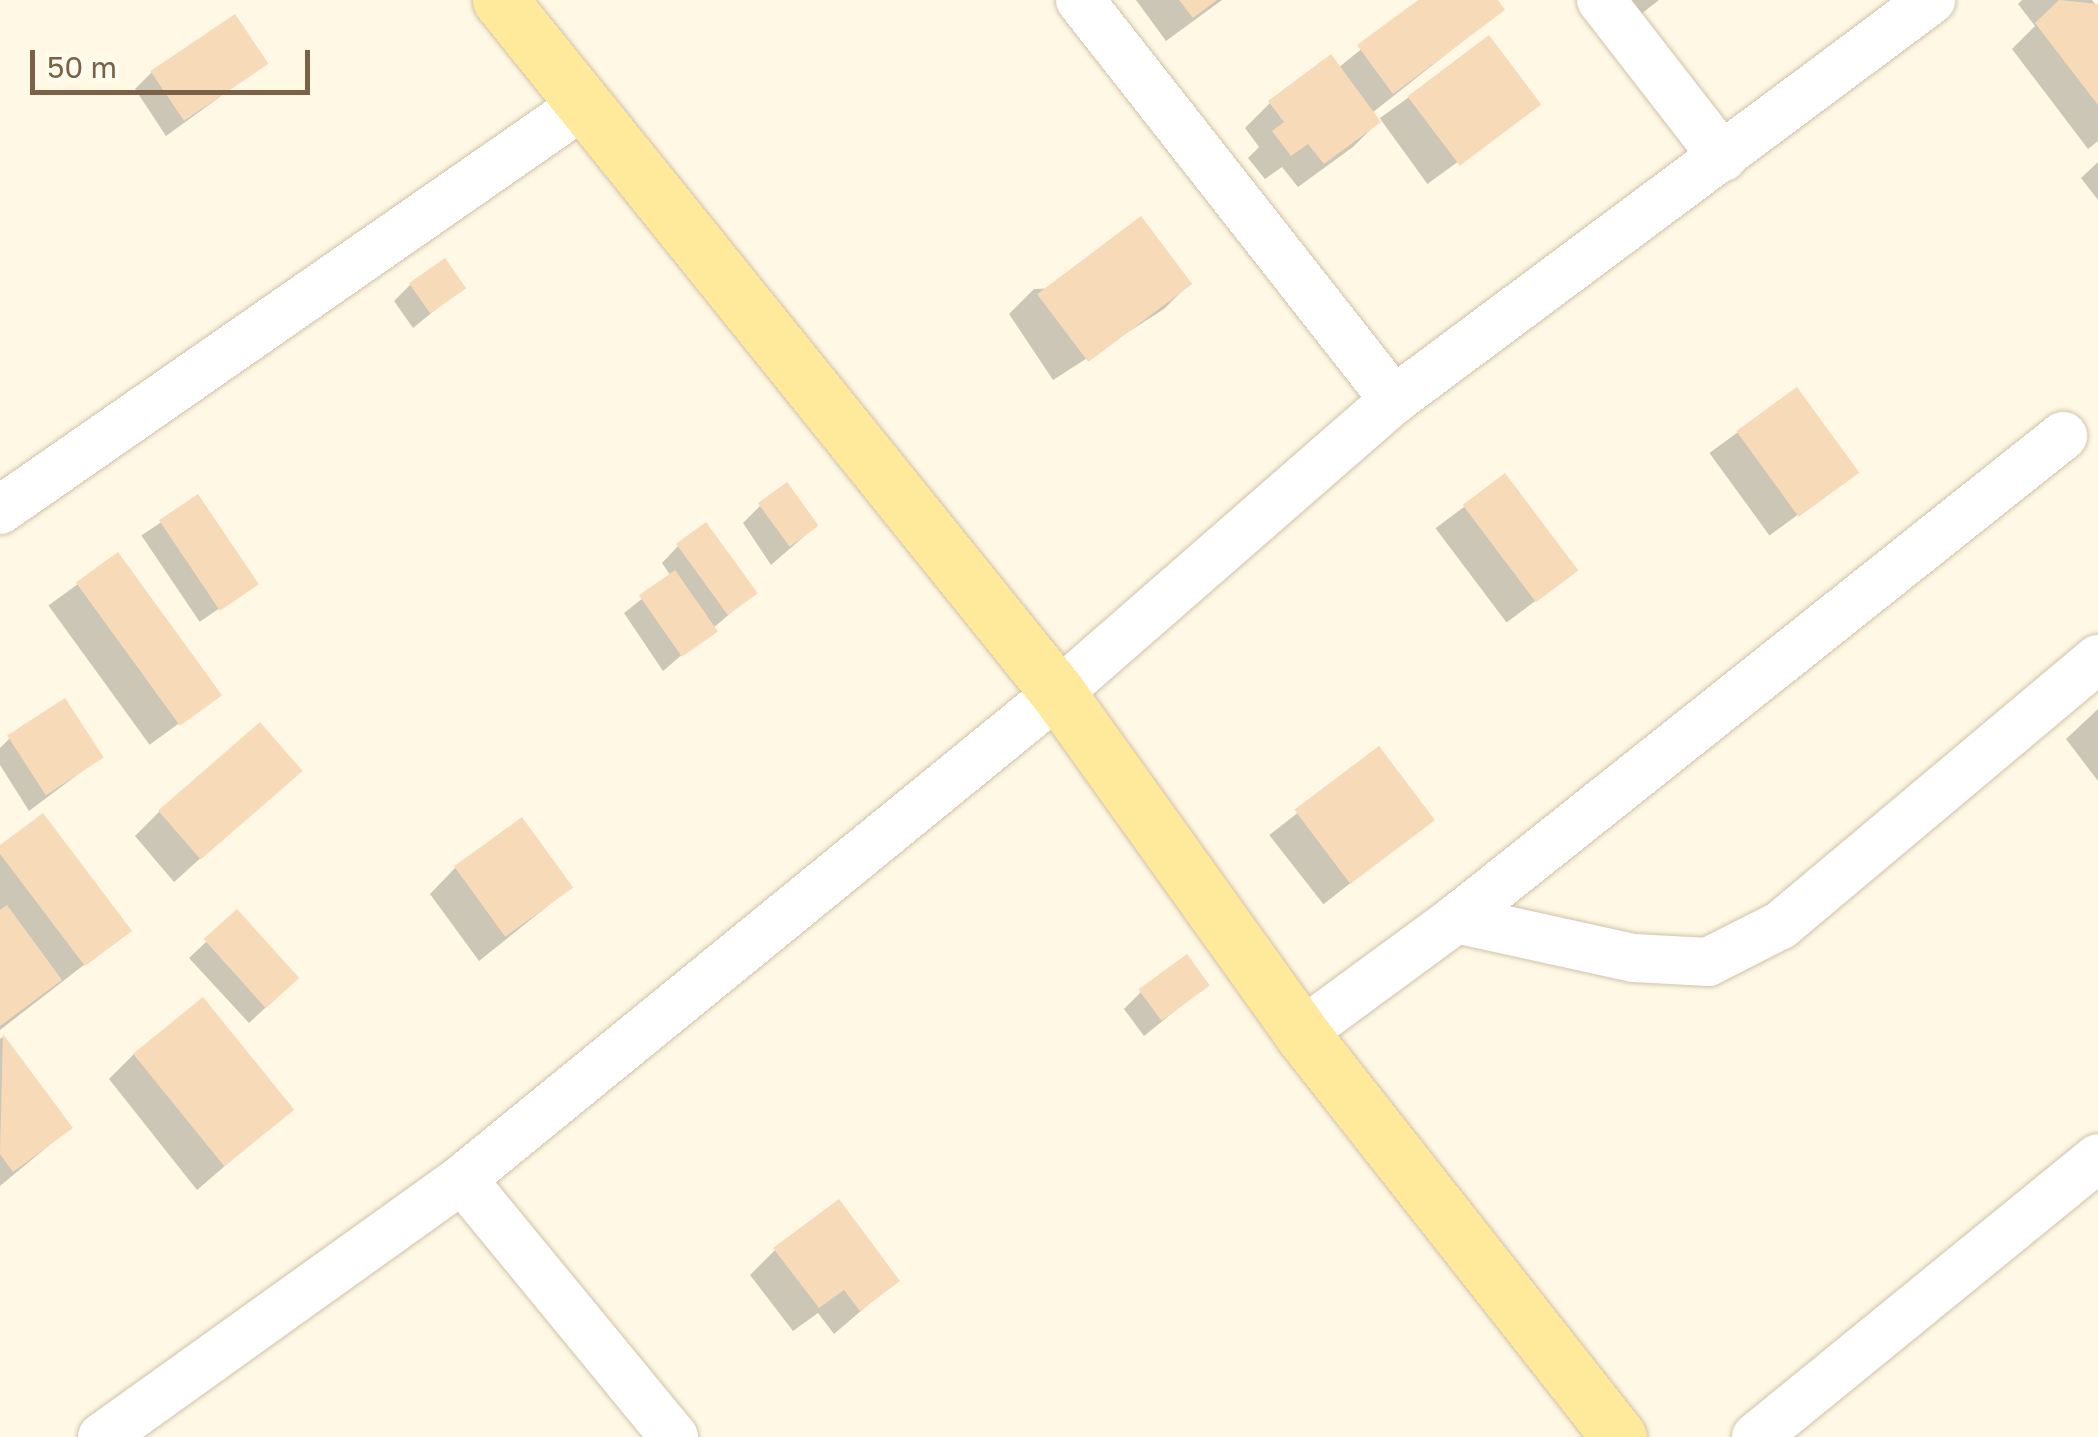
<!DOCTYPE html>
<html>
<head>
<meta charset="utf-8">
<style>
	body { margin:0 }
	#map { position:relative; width:2098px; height:1437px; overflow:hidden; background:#fef8e4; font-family:"Golos Text",sans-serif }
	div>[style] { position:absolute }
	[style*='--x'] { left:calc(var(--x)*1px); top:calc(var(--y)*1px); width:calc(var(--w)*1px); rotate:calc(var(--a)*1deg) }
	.shadow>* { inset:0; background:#0003; transform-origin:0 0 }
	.building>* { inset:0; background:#f7dbb9; transform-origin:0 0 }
	.roads { filter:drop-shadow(0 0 2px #d1c1a9) drop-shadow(0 0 2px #d1c1a9) }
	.minor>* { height:48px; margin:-24px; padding:0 24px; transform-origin:24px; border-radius:24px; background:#fff }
	.major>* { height:55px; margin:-27.5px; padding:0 27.5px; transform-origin:27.5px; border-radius:27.5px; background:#ffe99b }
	span { translate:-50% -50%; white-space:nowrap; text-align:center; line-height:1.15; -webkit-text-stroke:8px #fffbed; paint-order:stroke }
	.scale { position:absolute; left:30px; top:50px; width:280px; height:45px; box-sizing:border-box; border:5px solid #7a6147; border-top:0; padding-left:12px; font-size:30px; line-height:35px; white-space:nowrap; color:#7a6147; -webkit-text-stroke:8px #fffbed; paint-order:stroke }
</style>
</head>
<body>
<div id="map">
	<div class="shadow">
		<i style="clip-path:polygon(1136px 0,1222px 0,1166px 41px)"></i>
		<i style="clip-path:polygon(1422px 0,1495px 0,1502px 10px,1372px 113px,1378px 122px,1353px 147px,1298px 187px,1282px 167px,1265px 179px,1248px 158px,1259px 147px,1245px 128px,1270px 103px,1338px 68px)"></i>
		<i style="clip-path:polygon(1616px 0,1659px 0,1632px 21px)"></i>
		<i style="clip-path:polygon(2022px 0,2092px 0,2098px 8px,2098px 141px,2088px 149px,2012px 49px,2035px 26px,2018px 4px)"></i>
		<i style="left:1489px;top:39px;width:81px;height:135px;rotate:54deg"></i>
		<i style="clip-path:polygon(265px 64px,166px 136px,135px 89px,152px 72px)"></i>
		<i style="clip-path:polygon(2098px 162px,2098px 200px,2081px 178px)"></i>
		<i style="clip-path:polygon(411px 284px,462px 288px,413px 328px,394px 301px)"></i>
		<i style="clip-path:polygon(1189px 284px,1164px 309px,1053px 380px,1009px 314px,1034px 289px)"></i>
		<i style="left:1796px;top:390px;width:102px;height:107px;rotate:54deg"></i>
		<i style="left:1505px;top:476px;width:118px;height:87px;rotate:53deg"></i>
		<i style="left:197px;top:498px;width:104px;height:67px;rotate:56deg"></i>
		<i style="clip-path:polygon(760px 506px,816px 526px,771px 565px,743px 523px)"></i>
		<i style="clip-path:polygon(678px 546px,754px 593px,663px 671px,624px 613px,671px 576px,662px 563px)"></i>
		<i style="left:118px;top:555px;width:172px;height:86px;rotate:54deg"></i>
		<i style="clip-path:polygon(2098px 709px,2098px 781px,2066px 739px)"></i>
		<i style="clip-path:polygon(10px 738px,101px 757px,29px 811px,0 765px,0 748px)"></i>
		<i style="left:1378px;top:750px;width:88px;height:138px;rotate:52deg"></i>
		<i style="clip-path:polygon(298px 771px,174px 882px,135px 836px,160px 811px)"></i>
		<i style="clip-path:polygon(0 848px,129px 930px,0 1030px)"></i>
		<i style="clip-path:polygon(455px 868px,570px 888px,479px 961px,430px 894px)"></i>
		<i style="clip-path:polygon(237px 913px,279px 995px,249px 1023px,189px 958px)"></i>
		<i style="clip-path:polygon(1207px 985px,1144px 1036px,1124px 1009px,1141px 992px)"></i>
		<i style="clip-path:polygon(3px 1037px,70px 1128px,0 1186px,0 1039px)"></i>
		<i style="clip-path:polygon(134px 1054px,290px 1110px,197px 1190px,109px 1079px)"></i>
		<i style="clip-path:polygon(775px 1250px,896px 1281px,834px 1334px,818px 1313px,793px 1331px,750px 1275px)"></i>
	</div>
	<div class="building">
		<i style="clip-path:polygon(1179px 0,1217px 0,1193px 18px)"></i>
		<i style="clip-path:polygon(1418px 0,1498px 0,1505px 10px,1393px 94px,1357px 45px)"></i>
		<i style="clip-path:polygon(2059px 0,2098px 4px,2098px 105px,2035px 23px)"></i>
		<i style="left:235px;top:14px;width:60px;height:102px;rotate:56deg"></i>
		<i style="left:1489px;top:35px;width:87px;height:102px;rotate:53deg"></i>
		<i style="clip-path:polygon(1331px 54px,1381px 122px,1324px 164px,1308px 144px,1291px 156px,1272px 131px,1284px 122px,1268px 101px)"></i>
		<i style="left:1141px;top:216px;width:85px;height:130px;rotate:53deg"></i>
		<i style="left:445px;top:258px;width:37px;height:44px;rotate:55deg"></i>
		<i style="left:1797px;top:387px;width:106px;height:75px;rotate:54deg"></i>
		<i style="left:1505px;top:473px;width:122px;height:53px;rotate:53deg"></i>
		<i style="left:787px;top:482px;width:54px;height:36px;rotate:54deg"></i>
		<i style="left:198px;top:494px;width:109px;height:47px;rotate:56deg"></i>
		<i style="left:706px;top:522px;width:88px;height:37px;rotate:54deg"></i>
		<i style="left:118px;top:552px;width:177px;height:52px;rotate:54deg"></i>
		<i style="left:675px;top:570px;width:75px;height:44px;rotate:55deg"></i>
		<i style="left:65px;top:698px;width:71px;height:69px;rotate:57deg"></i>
		<i style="left:260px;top:722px;width:65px;height:135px;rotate:49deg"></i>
		<i style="left:1379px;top:746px;width:93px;height:106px;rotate:53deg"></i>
		<i style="clip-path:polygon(43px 813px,132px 931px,85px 966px,0 854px,0 845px)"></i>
		<i style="left:522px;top:817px;width:87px;height:84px;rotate:54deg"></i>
		<i style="clip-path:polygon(7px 905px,62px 980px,0 1026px,0 910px)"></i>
		<i style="left:237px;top:909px;width:93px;height:45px;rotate:48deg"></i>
		<i style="left:1187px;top:954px;width:39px;height:60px;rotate:54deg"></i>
		<i style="left:203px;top:997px;width:145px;height:90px;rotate:51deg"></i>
		<i style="clip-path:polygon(3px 1034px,73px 1128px,13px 1172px,0 1154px)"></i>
		<i style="clip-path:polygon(839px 1199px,900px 1281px,860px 1311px,844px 1290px,819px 1308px,773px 1248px)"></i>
	</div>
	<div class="roads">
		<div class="minor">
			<i style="--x:1080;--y:0;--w:509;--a:51.87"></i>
			<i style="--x:1601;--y:0;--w:199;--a:52.2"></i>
			<i style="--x:0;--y:510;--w:710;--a:-34.79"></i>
			<i style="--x:1456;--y:919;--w:182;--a:12.4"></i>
			<i style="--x:1634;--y:958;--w:74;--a:3.1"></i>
			<i style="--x:1708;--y:962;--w:82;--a:-26.9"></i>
			<i style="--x:1781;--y:925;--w:414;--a:-40"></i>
			<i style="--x:1301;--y:1033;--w:192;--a:-36.3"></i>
			<i style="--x:1456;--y:919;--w:776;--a:-38.51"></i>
			<i style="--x:462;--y:1179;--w:334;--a:50.6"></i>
			<i style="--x:102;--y:1437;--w:443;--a:-35.6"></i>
			<i style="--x:462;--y:1179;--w:769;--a:-39.2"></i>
			<i style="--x:1058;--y:693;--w:446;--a:-41.1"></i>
			<i style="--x:1394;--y:400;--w:670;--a:-36.68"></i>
			<i style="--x:1756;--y:1437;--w:441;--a:-39.2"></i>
		</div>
		<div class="major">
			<i style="--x:500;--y:0;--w:890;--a:51.16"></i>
			<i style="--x:1058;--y:693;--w:418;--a:54.4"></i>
			<i style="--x:1301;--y:1033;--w:514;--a:51.79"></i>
		</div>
	</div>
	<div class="scale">50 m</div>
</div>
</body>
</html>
